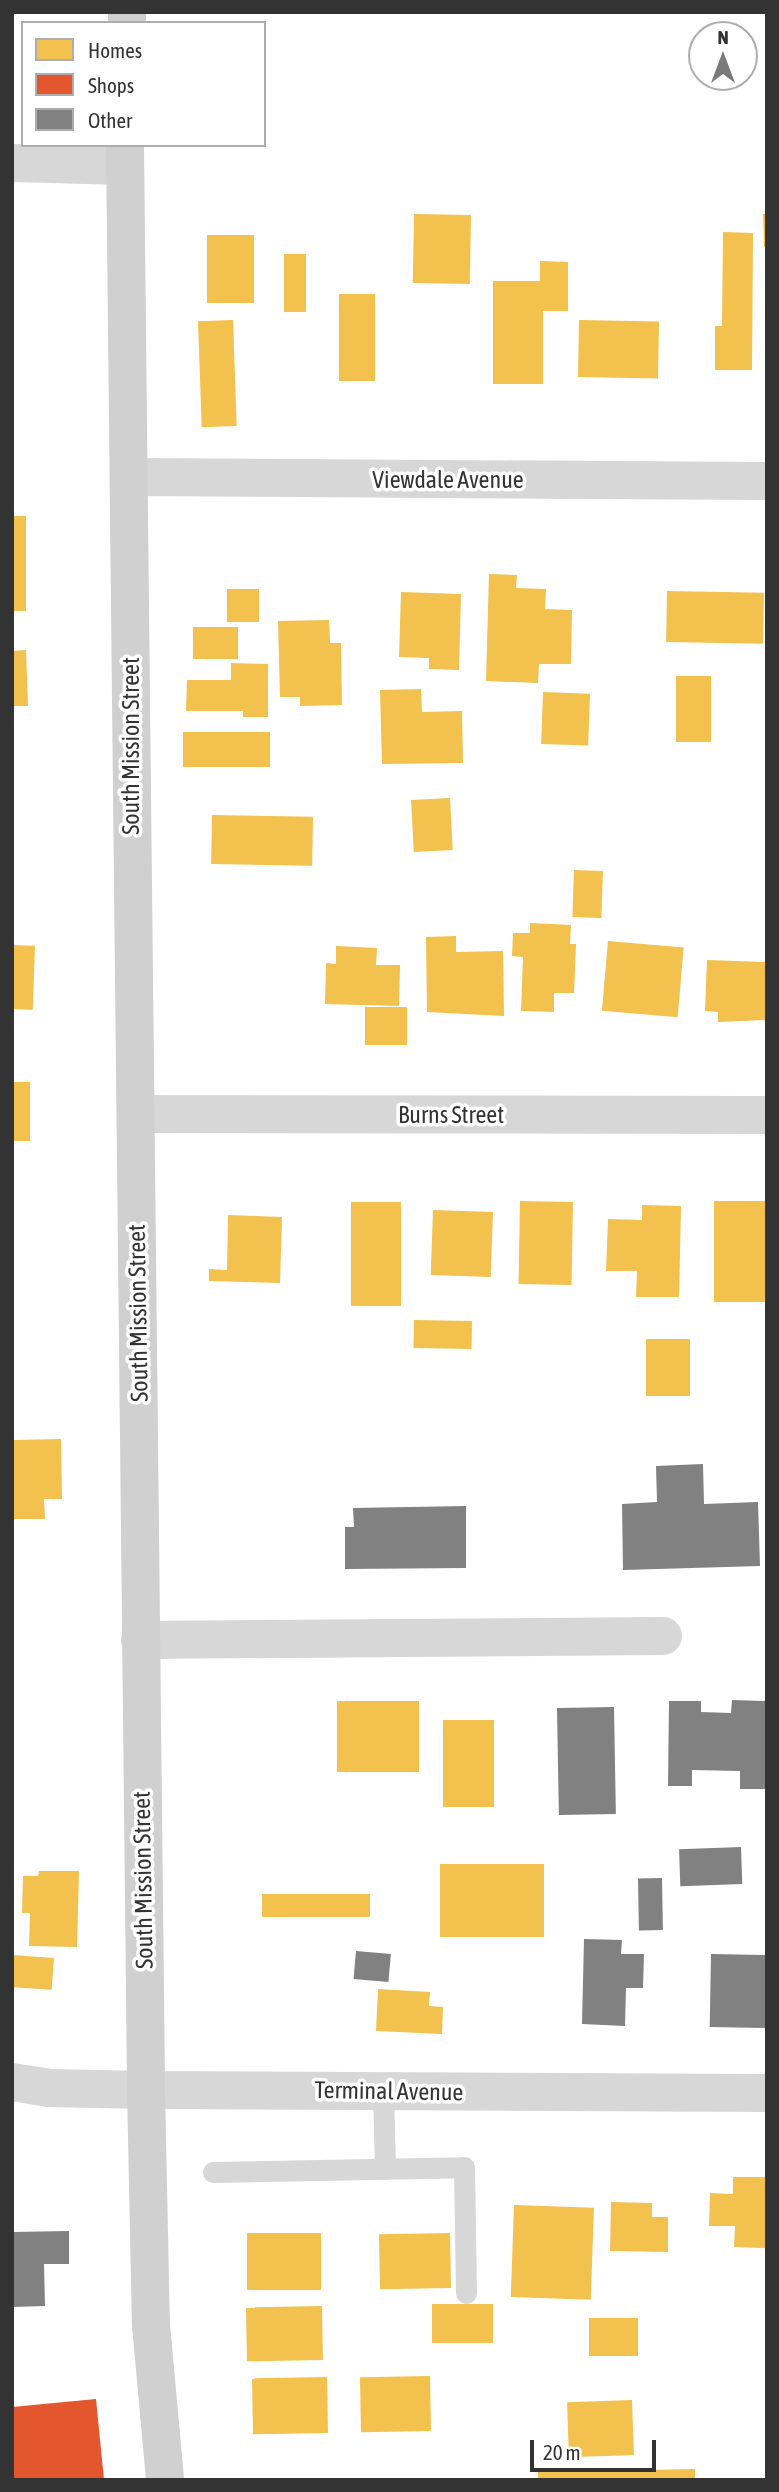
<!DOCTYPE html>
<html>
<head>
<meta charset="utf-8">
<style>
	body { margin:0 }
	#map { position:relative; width:779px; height:2492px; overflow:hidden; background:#fff; font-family:"Asap Condensed",sans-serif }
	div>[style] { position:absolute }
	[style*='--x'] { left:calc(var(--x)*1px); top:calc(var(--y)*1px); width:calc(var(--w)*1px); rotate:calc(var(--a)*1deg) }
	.homes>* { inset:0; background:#f2c14e; transform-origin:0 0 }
	.shops>* { inset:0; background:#e4572e }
	.building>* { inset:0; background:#818181; transform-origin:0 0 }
	.service>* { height:21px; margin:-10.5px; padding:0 10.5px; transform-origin:10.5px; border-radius:10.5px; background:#d7d7d7 }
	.minor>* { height:38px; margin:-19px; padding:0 19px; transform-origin:19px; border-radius:19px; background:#d7d7d7 }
	.tertiary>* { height:38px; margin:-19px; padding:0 19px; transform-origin:19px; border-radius:19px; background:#d7d7d7 }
	.secondary>* { height:38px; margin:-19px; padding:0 19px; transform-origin:19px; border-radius:19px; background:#d0d0d0 }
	span { translate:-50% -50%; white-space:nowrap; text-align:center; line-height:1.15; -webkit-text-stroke:7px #fff; paint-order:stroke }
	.street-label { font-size:24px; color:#333 }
	.frame { position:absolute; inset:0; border:14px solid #333; pointer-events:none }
	.legend { position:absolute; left:21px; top:21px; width:245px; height:126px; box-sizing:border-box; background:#fff; border:2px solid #adadad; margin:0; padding:9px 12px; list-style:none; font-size:21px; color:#333 }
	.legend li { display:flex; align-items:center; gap:14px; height:35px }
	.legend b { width:35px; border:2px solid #adadad }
	.north { position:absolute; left:688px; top:21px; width:70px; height:70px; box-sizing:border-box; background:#fff; border:2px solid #adadad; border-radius:50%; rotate:0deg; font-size:19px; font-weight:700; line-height:28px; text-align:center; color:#333 }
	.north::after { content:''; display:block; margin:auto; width:24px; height:32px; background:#7a7a7a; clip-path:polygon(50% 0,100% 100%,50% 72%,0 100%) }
	.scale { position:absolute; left:530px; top:2440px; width:126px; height:32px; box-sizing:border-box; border:4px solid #333; border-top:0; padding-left:9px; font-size:21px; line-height:24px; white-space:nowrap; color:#333; -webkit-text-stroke:5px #fff; paint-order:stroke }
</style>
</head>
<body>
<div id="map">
	<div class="homes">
		<i style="left:414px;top:214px;width:57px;height:69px;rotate:1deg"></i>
		<i style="clip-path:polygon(763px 214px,767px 214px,767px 247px,764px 247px)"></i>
		<i style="clip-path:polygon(723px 232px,753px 233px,752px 370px,715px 370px,715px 326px,722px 326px)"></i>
		<i style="left:207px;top:235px;width:47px;height:68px"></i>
		<i style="left:284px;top:254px;width:22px;height:58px"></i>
		<i style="clip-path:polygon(540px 261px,568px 262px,568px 311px,543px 311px,543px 384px,493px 384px,493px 281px,540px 281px)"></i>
		<i style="left:339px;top:294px;width:36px;height:87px"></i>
		<i style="left:233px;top:320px;width:106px;height:35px;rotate:88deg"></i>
		<i style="left:579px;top:320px;width:80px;height:57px;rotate:1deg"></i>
		<i style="left:12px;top:516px;width:14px;height:95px"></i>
		<i style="clip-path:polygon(489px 574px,517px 575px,516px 588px,546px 589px,545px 609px,572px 610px,571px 664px,539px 664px,538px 683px,486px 681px)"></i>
		<i style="left:227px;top:589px;width:32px;height:33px"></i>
		<i style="left:667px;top:591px;width:97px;height:51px;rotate:1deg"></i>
		<i style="clip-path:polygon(401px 592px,461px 594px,459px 670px,429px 669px,429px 658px,399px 657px)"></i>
		<i style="clip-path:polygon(329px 620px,330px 643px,341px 643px,342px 705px,300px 706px,300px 697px,280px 697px,278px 621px)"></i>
		<i style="left:193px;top:627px;width:45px;height:32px"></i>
		<i style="clip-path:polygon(26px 650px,28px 706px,12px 706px,12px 651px)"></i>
		<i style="clip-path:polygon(231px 663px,268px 664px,268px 717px,243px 717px,243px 711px,186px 711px,187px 680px,231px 680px)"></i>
		<i style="left:676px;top:676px;width:35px;height:66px"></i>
		<i style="clip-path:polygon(421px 689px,422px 712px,462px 711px,463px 763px,382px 764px,380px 690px)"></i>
		<i style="left:543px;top:692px;width:47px;height:52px;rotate:2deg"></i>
		<i style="left:183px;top:732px;width:87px;height:35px"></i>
		<i style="left:450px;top:798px;width:52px;height:39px;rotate:87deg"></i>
		<i style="left:212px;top:815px;width:101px;height:49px;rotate:1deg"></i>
		<i style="left:574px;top:870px;width:29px;height:47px;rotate:2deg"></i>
		<i style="clip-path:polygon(530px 923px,571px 925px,570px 944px,576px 944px,574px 993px,554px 993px,554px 1012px,521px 1011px,523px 957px,512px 956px,513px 933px,530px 933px)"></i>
		<i style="clip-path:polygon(456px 936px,456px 952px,503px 951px,504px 1016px,427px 1012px,426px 937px)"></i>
		<i style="left:608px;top:941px;width:76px;height:70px;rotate:5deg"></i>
		<i style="left:12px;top:945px;width:23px;height:64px;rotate:2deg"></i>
		<i style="clip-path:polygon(336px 946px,377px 948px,376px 965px,400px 965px,399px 1006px,325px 1004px,326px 963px,336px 964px)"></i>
		<i style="clip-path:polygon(707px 960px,767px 962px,767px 1020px,718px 1022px,718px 1012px,705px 1011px)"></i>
		<i style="left:365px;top:1007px;width:42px;height:38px"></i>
		<i style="left:12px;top:1082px;width:18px;height:59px"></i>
		<i style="left:520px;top:1201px;width:53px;height:83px;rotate:1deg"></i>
		<i style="left:767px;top:1201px;width:101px;height:53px;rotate:90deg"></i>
		<i style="left:351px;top:1202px;width:50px;height:104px"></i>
		<i style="clip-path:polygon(642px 1205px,681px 1206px,679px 1297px,636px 1297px,637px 1271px,606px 1271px,608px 1219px,642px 1220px)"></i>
		<i style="left:433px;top:1210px;width:60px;height:65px;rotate:2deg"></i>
		<i style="clip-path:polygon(228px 1215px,282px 1217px,280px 1283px,209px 1281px,209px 1269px,227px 1270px)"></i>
		<i style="left:414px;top:1320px;width:58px;height:28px;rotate:1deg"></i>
		<i style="left:646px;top:1339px;width:44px;height:57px"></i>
		<i style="clip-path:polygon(61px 1439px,62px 1499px,44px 1499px,45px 1519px,12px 1519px,12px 1440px)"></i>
		<i style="left:337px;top:1701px;width:82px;height:71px"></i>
		<i style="left:443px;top:1720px;width:51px;height:87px"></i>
		<i style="left:440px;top:1864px;width:104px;height:73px"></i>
		<i style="clip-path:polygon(39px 1871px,79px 1871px,77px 1947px,29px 1946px,30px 1913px,22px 1913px,23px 1876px,38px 1876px)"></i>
		<i style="left:370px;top:1894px;width:23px;height:108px;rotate:90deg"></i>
		<i style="left:12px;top:1955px;width:42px;height:32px;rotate:4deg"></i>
		<i style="clip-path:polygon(378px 1989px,430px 1992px,429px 2006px,443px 2007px,442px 2034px,376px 2031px)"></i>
		<i style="clip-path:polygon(733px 2177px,767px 2177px,767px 2248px,734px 2247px,735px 2226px,709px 2226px,710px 2193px,733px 2194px)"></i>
		<i style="clip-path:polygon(611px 2202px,652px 2203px,652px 2217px,668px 2217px,668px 2252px,610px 2251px)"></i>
		<i style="left:514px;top:2205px;width:80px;height:92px;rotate:2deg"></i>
		<i style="left:321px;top:2233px;width:57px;height:74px;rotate:90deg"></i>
		<i style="left:450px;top:2233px;width:55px;height:71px;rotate:89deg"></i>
		<i style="left:432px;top:2304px;width:61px;height:39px"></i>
		<i style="left:322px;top:2306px;width:54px;height:76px;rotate:89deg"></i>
		<i style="left:589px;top:2318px;width:49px;height:38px"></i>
		<i style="left:430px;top:2376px;width:55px;height:70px;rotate:89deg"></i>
		<i style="left:327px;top:2377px;width:56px;height:75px;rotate:89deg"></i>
		<i style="left:632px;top:2400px;width:55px;height:65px;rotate:88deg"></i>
		<i style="clip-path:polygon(695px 2469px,695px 2480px,538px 2480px,538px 2472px)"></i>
	</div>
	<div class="shops">
		<i style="clip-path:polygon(96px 2399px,104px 2480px,12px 2480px,12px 2407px)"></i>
	</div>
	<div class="building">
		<i style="clip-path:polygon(703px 1464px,704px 1504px,758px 1502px,760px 1566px,623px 1570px,622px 1504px,657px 1502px,656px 1466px)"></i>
		<i style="clip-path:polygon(466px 1506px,466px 1568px,345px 1569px,345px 1527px,354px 1527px,353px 1508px)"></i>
		<i style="clip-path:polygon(732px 1700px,767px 1701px,766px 1789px,740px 1789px,740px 1771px,692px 1770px,692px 1786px,668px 1786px,669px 1701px,701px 1701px,701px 1712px,731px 1713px)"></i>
		<i style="left:614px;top:1707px;width:107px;height:57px;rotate:89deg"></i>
		<i style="left:741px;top:1847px;width:37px;height:62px;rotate:88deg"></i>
		<i style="left:662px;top:1878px;width:52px;height:24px;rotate:89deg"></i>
		<i style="clip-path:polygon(584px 1939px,622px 1940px,621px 1954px,644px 1954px,643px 1988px,626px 1988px,625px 2026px,582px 2024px)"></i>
		<i style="left:356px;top:1951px;width:35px;height:28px;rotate:5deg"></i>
		<i style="left:711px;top:1954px;width:56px;height:73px;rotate:1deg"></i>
		<i style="clip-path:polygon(69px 2231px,69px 2264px,44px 2264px,45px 2306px,12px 2307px,12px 2232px)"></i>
	</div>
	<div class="service">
		<i style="--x:383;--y:2091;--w:78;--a:88.5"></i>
		<i style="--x:213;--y:2172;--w:251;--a:-1.1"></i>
		<i style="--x:464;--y:2167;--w:126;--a:89.1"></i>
	</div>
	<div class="minor">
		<i style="--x:12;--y:163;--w:112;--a:1.5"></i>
		<i style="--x:130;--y:477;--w:637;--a:0.36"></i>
		<i style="--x:136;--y:1114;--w:631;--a:0.09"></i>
		<i style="--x:140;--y:1640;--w:523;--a:-0.44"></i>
	</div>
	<div class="tertiary">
		<i style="--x:12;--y:2082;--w:36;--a:9"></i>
		<i style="--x:48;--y:2088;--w:98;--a:1.2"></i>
		<i style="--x:146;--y:2090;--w:621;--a:0.28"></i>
	</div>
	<div class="secondary">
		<i style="--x:127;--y:23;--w:11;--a:-90"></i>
		<i style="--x:125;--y:145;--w:1945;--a:89.38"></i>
		<i style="--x:146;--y:2090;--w:235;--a:88.8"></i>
		<i style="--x:151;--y:2325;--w:156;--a:84.8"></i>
	</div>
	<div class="street-label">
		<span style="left:448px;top:480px">Viewdale Avenue</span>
		<span style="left:131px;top:746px;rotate:-90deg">South Mission Street</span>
		<span style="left:451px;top:1115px">Burns Street</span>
		<span style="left:138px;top:1313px;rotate:-91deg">South Mission Street</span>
		<span style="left:143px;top:1880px;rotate:-91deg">South Mission Street</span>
		<span style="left:389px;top:2091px;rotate:1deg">Terminal Avenue</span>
	</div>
	<div class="frame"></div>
	<ul class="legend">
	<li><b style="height:19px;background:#f2c14e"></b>Homes</li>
	<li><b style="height:19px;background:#e4572e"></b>Shops</li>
	<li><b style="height:19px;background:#818181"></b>Other</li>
	</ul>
	<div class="north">N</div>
	<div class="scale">20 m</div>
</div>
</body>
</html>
